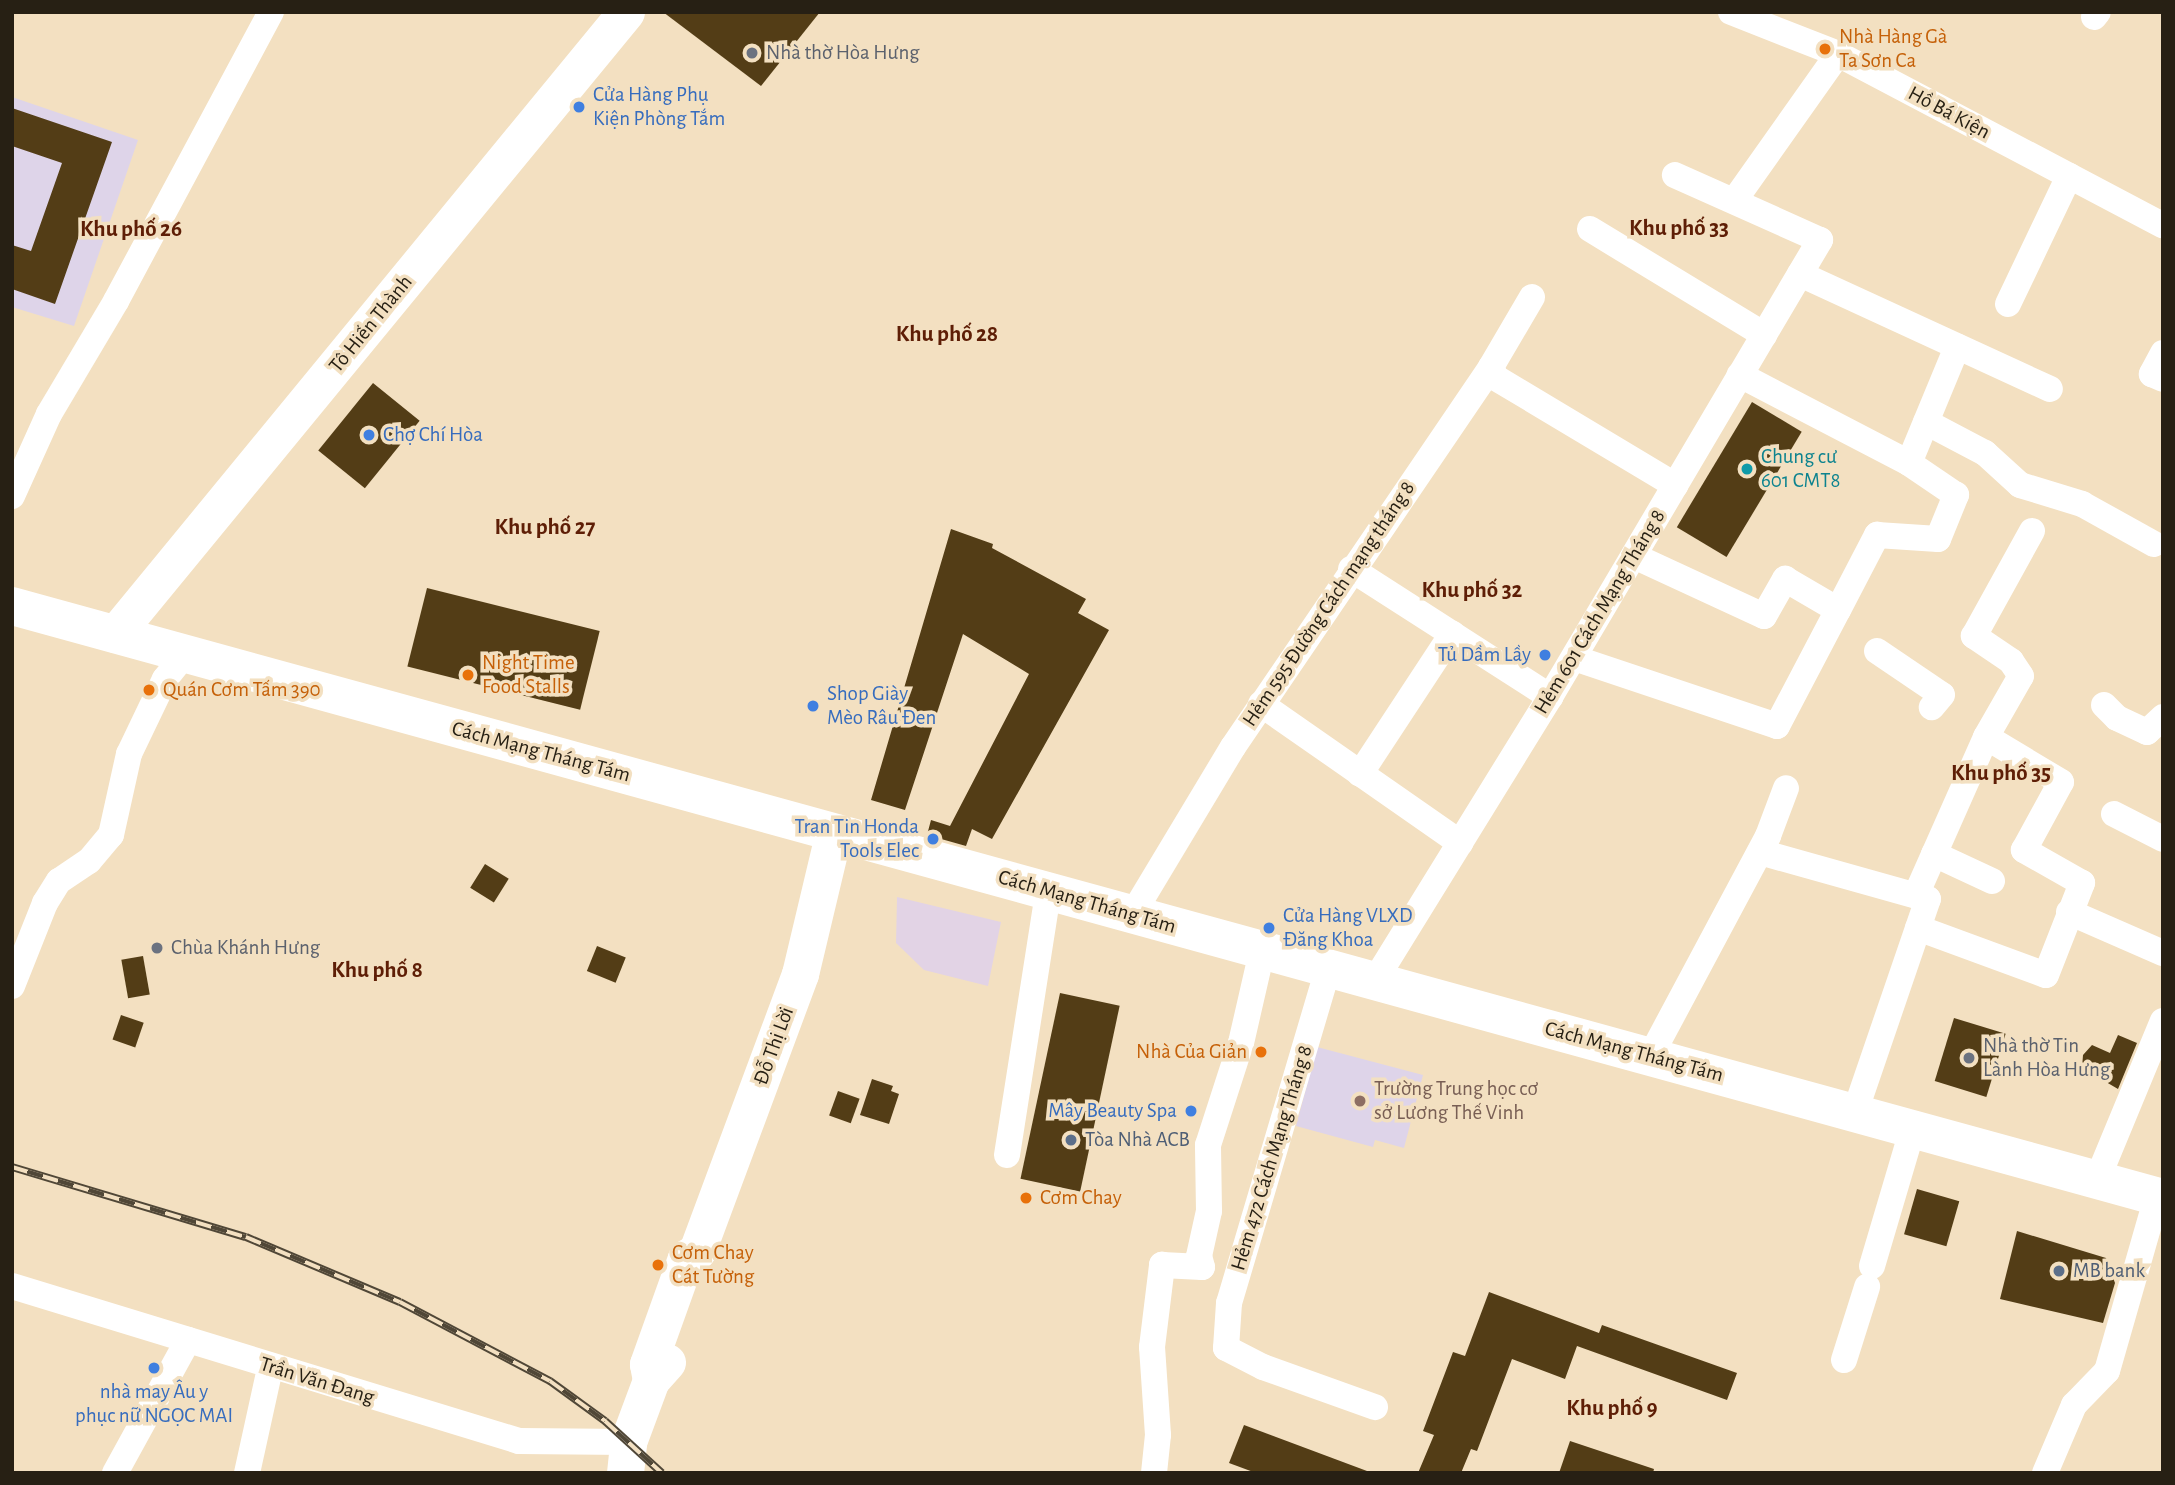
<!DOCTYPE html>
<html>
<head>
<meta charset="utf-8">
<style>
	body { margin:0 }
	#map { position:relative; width:2175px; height:1485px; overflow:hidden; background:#f3e0c1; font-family:"Alegreya Sans",sans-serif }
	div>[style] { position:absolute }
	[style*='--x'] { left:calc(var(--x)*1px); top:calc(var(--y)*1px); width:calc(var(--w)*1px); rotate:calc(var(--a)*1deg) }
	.commercial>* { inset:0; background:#e2d3e5 }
	.education>* { inset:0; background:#ded4e9 }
	.building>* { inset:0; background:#533d16; transform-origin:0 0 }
	.street>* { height:26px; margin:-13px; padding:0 13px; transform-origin:13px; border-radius:13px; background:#fff }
	.secondary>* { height:37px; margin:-18.5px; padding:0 18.5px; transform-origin:18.5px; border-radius:18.5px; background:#fff }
	.primary>* { height:38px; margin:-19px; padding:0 19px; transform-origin:19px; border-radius:19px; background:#fff }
	.rail>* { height:8px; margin-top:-4px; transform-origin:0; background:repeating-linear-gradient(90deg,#f3e0c1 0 16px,#504737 0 32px); box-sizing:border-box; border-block:2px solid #504737 }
	.dots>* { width:19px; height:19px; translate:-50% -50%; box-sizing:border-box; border:4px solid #f3e0c1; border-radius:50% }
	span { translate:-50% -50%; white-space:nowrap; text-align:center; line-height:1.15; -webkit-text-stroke:7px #f3e0c1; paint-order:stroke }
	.food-label { font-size:21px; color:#c56008 }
	.left { translate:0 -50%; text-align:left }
	.right { translate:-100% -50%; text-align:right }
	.worship-label { font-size:21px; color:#5b616d }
	.shop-label { font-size:21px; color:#366cbe }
	.street-label { font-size:21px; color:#272014 }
	.culture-label { font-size:21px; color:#0d838f }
	.education-label { font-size:21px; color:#785e54 }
	.service-label { font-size:21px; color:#4e5e75 }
	.neighbourhood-label { font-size:23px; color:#5e1e06; font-weight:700 }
	.frame { position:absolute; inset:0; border:14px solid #272014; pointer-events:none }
</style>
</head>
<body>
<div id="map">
	<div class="commercial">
		<i style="clip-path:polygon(897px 897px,1001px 922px,988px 986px,924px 970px,896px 943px)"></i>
	</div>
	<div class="education">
		<i style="clip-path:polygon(12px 97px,138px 140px,74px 326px,12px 307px)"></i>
		<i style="clip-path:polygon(1317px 1047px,1423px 1075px,1404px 1148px,1375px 1140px,1373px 1147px,1296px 1126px)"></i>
	</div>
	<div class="building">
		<i style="clip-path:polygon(663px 12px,820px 12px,761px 86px)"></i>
		<i style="clip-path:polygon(12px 108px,112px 142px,55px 304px,12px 289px,12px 245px,31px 251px,62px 163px,12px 146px)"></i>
		<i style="left:373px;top:383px;width:60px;height:87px;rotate:39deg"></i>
		<i style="left:1752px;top:402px;width:58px;height:146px;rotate:31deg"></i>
		<i style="clip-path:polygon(951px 529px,993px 544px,992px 548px,1086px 599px,1078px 613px,1109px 630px,992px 839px,972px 829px,966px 846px,927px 835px,931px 820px,950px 826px,1029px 674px,963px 634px,905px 810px,871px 800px)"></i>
		<i style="left:427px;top:588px;width:178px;height:81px;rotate:14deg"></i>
		<i style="left:485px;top:864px;width:28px;height:28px;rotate:32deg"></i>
		<i style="left:597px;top:946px;width:31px;height:27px;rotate:22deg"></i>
		<i style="left:143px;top:956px;width:39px;height:22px;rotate:80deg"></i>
		<i style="left:1060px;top:993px;width:61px;height:190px;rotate:12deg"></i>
		<i style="left:121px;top:1015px;width:24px;height:26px;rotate:19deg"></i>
		<i style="left:1954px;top:1018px;width:54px;height:66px;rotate:17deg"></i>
		<i style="clip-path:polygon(2118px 1035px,2137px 1043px,2118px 1089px,2082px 1068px,2083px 1055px,2092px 1045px,2110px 1053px)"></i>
		<i style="clip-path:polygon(872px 1079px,893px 1086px,891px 1091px,899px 1094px,889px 1124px,860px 1115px)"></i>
		<i style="left:838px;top:1091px;width:23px;height:26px;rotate:20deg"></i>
		<i style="left:1917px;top:1189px;width:44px;height:47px;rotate:16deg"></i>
		<i style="clip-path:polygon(2017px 1231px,2106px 1258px,2115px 1283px,2103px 1323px,2000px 1299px)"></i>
		<i style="clip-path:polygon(1489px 1292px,1599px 1333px,1602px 1325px,1737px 1373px,1727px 1400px,1577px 1346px,1565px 1379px,1512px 1359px,1477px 1451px,1471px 1449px,1461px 1473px,1418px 1473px,1434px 1435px,1423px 1431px,1453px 1352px,1465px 1356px)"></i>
		<i style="clip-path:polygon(1244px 1425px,1367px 1471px,1367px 1473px,1256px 1473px,1229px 1463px)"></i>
		<i style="clip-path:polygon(1570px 1441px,1654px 1469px,1653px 1473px,1559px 1473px)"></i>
	</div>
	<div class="street">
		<i style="--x:1731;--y:12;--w:115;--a:21.4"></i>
		<i style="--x:1838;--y:54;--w:367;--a:27.8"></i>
		<i style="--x:2094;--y:17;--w:6;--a:-51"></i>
		<i style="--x:1734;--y:201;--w:180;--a:-54.7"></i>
		<i style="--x:1590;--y:229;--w:204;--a:31.3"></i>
		<i style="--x:1800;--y:274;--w:275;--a:24.7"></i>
		<i style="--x:2008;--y:304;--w:142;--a:-64.5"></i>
		<i style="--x:2163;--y:353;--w:24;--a:118"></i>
		<i style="--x:2152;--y:374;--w:12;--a:24"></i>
		<i style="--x:1491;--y:367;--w:12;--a:66"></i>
		<i style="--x:1496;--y:378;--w:209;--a:30.9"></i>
		<i style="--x:1926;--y:422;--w:67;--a:27.7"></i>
		<i style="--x:1985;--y:453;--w:47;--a:42.4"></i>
		<i style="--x:2020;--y:485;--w:65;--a:17"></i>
		<i style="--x:2082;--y:504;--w:82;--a:29.1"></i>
		<i style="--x:1909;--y:463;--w:126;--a:-67.5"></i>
		<i style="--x:12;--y:496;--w:90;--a:-65.7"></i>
		<i style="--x:49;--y:414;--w:131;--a:-59.3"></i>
		<i style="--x:116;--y:301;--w:328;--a:-61.8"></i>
		<i style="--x:1634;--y:556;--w:143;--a:24.8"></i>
		<i style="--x:1764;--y:616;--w:43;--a:-60.4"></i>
		<i style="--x:1785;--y:579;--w:61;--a:30.3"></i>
		<i style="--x:1838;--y:610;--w:85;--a:-62.5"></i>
		<i style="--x:1877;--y:535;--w:61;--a:3.8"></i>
		<i style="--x:1938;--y:539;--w:48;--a:-67.8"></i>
		<i style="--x:1956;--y:495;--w:57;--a:-145.8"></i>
		<i style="--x:1909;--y:463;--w:191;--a:-152.5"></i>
		<i style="--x:1351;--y:569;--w:237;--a:32.7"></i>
		<i style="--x:1877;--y:651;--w:78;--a:34.1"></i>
		<i style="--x:1942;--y:695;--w:16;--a:130"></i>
		<i style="--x:1574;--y:658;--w:214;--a:18.5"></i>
		<i style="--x:1777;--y:726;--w:131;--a:-62.3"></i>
		<i style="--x:1261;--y:704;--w:243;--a:34.9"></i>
		<i style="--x:2104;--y:705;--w:18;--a:45"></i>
		<i style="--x:2117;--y:718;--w:33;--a:25"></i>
		<i style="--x:2147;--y:732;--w:22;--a:-43"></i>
		<i style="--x:1360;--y:774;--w:168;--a:-56.7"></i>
		<i style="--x:2114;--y:814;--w:55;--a:27"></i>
		<i style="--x:1760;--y:852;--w:163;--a:15.7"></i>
		<i style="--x:1934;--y:854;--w:64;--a:25"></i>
		<i style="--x:2069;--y:912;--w:103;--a:23.6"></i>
		<i style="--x:1132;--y:915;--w:196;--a:-59"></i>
		<i style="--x:1233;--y:747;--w:459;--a:-55.8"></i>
		<i style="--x:1491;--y:367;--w:81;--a:-59.6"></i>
		<i style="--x:1918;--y:928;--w:136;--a:20.2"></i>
		<i style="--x:2046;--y:975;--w:99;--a:-68.6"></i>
		<i style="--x:2082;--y:883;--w:67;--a:-150.4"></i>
		<i style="--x:2024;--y:850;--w:77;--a:-61.4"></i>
		<i style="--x:2061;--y:782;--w:87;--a:-149"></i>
		<i style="--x:1328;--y:969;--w:348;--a:106.5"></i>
		<i style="--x:1229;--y:1303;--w:45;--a:93.8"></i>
		<i style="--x:1226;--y:1348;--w:42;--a:27.2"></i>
		<i style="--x:1263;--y:1367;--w:119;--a:19.7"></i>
		<i style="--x:1374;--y:982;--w:335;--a:-58.3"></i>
		<i style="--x:1550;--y:697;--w:531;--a:-59.42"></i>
		<i style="--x:1820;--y:240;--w:159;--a:-155.9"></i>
		<i style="--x:12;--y:986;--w:89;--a:-68.3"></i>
		<i style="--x:45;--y:903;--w:26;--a:-58"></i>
		<i style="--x:59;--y:881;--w:36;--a:-34"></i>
		<i style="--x:89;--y:861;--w:34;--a:-50"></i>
		<i style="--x:111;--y:835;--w:83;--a:-77.5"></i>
		<i style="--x:129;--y:754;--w:83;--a:-64.4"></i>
		<i style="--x:165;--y:679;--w:33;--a:-51"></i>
		<i style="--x:1650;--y:1057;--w:251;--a:-61.9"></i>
		<i style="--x:1768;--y:836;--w:51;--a:-69.4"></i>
		<i style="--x:1855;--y:1112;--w:225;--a:-71.1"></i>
		<i style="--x:1928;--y:899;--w:11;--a:-165"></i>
		<i style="--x:1917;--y:896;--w:10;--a:-73"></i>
		<i style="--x:1920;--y:886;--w:163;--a:-66.1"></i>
		<i style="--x:1986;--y:737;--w:70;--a:-60.2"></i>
		<i style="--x:2021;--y:676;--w:18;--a:-124"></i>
		<i style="--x:2011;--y:661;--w:45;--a:-146"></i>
		<i style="--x:1974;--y:636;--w:120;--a:-61.1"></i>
		<i style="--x:1007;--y:1155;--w:266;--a:-81.1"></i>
		<i style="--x:2097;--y:1180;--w:172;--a:-67.5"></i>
		<i style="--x:1872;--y:1266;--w:144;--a:-73.5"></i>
		<i style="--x:12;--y:1286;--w:530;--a:17"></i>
		<i style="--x:519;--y:1441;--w:109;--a:0.5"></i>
		<i style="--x:1844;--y:1360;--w:77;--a:-72.5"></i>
		<i style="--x:115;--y:1473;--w:152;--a:-61.2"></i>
		<i style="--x:247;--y:1473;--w:107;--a:-77.6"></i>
		<i style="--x:1154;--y:1473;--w:38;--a:-84"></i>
		<i style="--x:1158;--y:1435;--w:88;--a:-93.9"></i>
		<i style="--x:1152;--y:1347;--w:83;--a:-83"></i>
		<i style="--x:1162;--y:1265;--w:40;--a:2.9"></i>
		<i style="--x:1202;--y:1267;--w:11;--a:-105"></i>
		<i style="--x:1199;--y:1256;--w:46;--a:-77.5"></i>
		<i style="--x:1209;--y:1211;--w:66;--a:-90.9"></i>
		<i style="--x:1208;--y:1145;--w:107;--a:-72.1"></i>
		<i style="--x:1241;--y:1043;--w:94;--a:-77.1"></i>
		<i style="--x:2045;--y:1473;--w:74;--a:-66.9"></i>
		<i style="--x:2074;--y:1405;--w:47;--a:-45.9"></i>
		<i style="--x:2107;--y:1371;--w:181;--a:-74"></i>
	</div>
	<div class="secondary">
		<i style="--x:115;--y:634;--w:805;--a:-50.6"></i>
		<i style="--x:651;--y:1380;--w:16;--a:-101"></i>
		<i style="--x:648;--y:1364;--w:113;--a:-70.3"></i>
		<i style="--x:686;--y:1258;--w:13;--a:-32"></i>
		<i style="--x:697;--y:1251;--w:296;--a:-69.6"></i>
		<i style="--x:800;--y:974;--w:143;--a:-76.6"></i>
		<i style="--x:625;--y:1473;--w:31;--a:-84"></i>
		<i style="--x:628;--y:1442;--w:66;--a:-69.6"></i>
		<i style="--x:651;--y:1380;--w:24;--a:-48"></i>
	</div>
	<div class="primary">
		<i style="--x:12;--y:606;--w:2231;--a:15.39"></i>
	</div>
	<div class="rail">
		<i style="--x:12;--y:1167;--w:244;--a:16.7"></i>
		<i style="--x:246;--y:1237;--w:167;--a:22.9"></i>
		<i style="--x:400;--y:1302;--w:170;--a:27.8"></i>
		<i style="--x:550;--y:1381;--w:68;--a:36"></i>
		<i style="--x:605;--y:1421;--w:77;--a:42.4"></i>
	</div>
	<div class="dots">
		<i style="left:1825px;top:49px;background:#e8710a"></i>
		<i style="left:752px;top:53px;background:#6b7280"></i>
		<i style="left:579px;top:107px;background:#3f7fe0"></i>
		<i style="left:369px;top:435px;background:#3f7fe0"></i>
		<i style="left:1747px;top:469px;background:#0f9aa8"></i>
		<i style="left:1545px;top:655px;background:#3f7fe0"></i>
		<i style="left:468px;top:675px;background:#e8710a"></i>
		<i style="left:149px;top:690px;background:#e8710a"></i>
		<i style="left:813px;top:706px;background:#3f7fe0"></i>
		<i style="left:933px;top:839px;background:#3f7fe0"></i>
		<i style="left:1269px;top:928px;background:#3f7fe0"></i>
		<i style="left:157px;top:948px;background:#6b7280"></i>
		<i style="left:1261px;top:1052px;background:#e8710a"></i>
		<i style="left:1969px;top:1058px;background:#6b7280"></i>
		<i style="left:1360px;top:1101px;background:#8d6e63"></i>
		<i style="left:1191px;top:1111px;background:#3f7fe0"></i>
		<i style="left:1071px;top:1140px;background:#5c6f8a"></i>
		<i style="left:1026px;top:1198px;background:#e8710a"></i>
		<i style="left:658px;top:1265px;background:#e8710a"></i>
		<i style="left:2059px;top:1271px;background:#5c6f8a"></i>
		<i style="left:154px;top:1368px;background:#3f7fe0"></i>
	</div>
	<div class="food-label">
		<span class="left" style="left:1839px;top:49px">Nhà Hàng Gà<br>Ta Sơn Ca</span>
		<span class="left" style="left:482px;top:675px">Night Time<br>Food Stalls</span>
		<span class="left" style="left:163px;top:690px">Quán Cơm Tấm 390</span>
		<span class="right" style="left:1247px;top:1052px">Nhà Của Giản</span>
		<span class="left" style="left:1040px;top:1198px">Cơm Chay</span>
		<span class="left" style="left:672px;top:1265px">Cơm Chay<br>Cát Tường</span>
	</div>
	<div class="worship-label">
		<span class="left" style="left:766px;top:53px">Nhà thờ Hòa Hưng</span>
		<span class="left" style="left:171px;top:948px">Chùa Khánh Hưng</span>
		<span class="left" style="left:1983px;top:1058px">Nhà thờ Tin<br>Lành Hòa Hưng</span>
	</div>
	<div class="shop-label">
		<span class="left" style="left:593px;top:107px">Cửa Hàng Phụ<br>Kiện Phòng Tắm</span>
		<span class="left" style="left:383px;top:435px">Chợ Chí Hòa</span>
		<span class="right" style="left:1531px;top:655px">Tủ Dầm Lầy</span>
		<span class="left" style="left:827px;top:706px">Shop Giày<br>Mèo Râu Đen</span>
		<span class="right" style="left:919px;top:839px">Tran Tin Honda<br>Tools Elec</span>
		<span class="left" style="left:1283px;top:928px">Cửa Hàng VLXD<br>Đăng Khoa</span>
		<span class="right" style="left:1177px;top:1111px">Mây Beauty Spa</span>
		<span style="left:154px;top:1404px">nhà may Âu y<br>phục nữ NGỌC MAI</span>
	</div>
	<div class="street-label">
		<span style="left:1949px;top:113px;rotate:28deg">Hồ Bá Kiện</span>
		<span style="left:371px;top:324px;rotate:-51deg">Tô Hiến Thành</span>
		<span style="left:1329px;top:604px;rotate:-56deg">Hẻm 595 Đường Cách mạng tháng 8</span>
		<span style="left:1600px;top:612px;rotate:-59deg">Hẻm 601 Cách Mạng Tháng 8</span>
		<span style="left:541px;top:752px;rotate:15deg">Cách Mạng Tháng Tám</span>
		<span style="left:1087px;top:902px;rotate:16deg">Cách Mạng Tháng Tám</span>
		<span style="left:774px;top:1046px;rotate:-70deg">Đỗ Thị Lời</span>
		<span style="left:1634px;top:1052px;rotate:15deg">Cách Mạng Tháng Tám</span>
		<span style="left:1272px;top:1158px;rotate:-73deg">Hẻm 472 Cách Mạng Tháng 8</span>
		<span style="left:317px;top:1381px;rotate:17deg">Trần Văn Ðang</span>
	</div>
	<div class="culture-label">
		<span class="left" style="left:1761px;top:469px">Chung cư<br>601 CMT8</span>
	</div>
	<div class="education-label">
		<span class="left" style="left:1374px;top:1101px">Trường Trung học cơ<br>sở Lương Thế Vinh</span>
	</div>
	<div class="service-label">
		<span class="left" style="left:1085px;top:1140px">Tòa Nhà ACB</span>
		<span class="left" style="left:2073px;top:1271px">MB bank</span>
	</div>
	<div class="neighbourhood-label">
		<span style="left:1679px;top:229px">Khu phố 33</span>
		<span style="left:131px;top:230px">Khu phố 26</span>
		<span style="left:947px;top:335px">Khu phố 28</span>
		<span style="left:545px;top:528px">Khu phố 27</span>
		<span style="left:1472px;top:591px">Khu phố 32</span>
		<span style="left:2001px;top:774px">Khu phố 35</span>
		<span style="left:377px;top:971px">Khu phố 8</span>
		<span style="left:1612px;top:1409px">Khu phố 9</span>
	</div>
	<div class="frame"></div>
</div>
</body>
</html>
